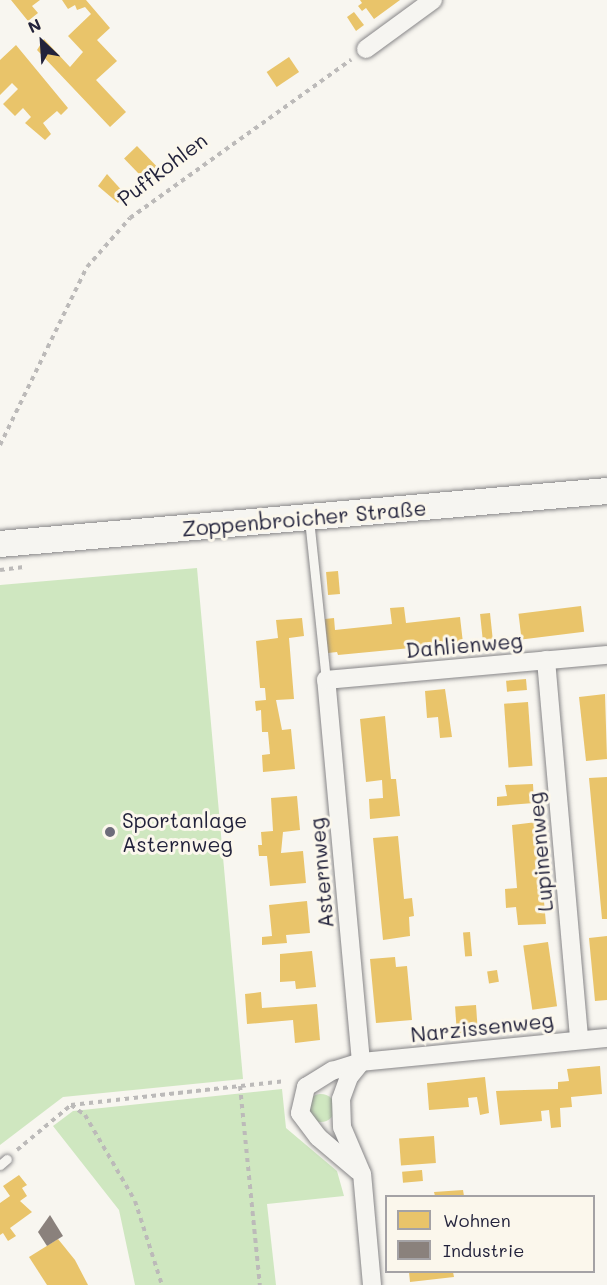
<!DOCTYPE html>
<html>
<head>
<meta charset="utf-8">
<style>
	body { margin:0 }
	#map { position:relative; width:607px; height:1285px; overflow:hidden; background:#f8f6f0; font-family:Mali,sans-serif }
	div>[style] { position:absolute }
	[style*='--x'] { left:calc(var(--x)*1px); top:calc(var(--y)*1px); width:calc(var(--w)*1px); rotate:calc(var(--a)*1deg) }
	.green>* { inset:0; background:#cfe7c0 }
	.round { border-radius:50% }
	.homes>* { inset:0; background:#e9c46a; transform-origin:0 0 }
	.industry>* { inset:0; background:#8a817c }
	.path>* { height:4px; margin-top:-2px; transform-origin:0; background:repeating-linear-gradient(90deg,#bcbab9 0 4.5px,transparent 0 9px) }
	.roads { filter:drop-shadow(0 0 2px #878688) drop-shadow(0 0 2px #878688) }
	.service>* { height:9px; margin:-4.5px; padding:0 4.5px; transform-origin:4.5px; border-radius:4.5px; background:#f6f5f1 }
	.minor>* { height:18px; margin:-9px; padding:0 9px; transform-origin:9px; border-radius:9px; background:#f6f5f1 }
	.secondary>* { height:26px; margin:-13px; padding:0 13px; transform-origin:13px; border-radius:13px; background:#f6f5f1 }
	.dots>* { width:16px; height:16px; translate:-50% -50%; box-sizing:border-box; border:3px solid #fbf7ec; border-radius:50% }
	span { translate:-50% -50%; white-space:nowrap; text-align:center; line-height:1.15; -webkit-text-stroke:6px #fbf7ec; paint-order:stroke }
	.street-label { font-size:21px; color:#22223b }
	.poi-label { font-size:21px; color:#22223b }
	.left { translate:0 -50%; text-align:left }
	.legend { position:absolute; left:385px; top:1195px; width:210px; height:78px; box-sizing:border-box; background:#fbf7ec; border:2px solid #a4a2a5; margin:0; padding:8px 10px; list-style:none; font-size:18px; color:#22223b }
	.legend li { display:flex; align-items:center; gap:12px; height:30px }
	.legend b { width:30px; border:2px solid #a4a2a5 }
	.north { position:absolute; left:12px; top:12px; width:60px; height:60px; -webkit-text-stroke:4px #fbf7ec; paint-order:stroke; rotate:335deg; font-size:16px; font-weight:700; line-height:24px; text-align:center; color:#22223b }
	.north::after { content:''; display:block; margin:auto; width:21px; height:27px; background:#22223b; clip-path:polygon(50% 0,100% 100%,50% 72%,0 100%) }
</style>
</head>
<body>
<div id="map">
	<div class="green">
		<i style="clip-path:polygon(197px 568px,243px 1079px,63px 1097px,0 1145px,0 585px)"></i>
		<i style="clip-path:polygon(282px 1089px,286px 1128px,337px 1171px,344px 1196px,267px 1204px,276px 1285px,135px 1285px,119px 1210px,53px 1126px,73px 1111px)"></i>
		<i class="round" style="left:307px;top:1094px;width:28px;height:28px"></i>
	</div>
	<div class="homes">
		<i style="clip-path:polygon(11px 0,40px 0,32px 6px,38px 13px,28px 21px)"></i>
		<i style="clip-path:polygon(62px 0,86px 0,110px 28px,97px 40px,117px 61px,96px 80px,126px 112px,110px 127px,37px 50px,44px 39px,70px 67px,83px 52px,68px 36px,91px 14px,85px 7px,77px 10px,75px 5px,68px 9px)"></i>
		<i style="clip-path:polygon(360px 0,400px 0,374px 19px,366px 8px,362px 11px,358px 6px,362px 3px)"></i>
		<i style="clip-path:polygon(354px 12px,364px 25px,356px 31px,347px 17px)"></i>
		<i style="clip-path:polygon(16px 45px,68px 108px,61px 115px,57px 111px,43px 123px,51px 134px,45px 140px,25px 123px,31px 117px,23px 108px,15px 116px,3px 104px,18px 89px,12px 83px,0 95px,0 60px)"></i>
		<i style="left:289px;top:57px;width:18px;height:27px;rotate:56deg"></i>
		<i style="left:137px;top:146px;width:32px;height:18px;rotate:46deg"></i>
		<i style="clip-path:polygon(107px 174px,125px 194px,118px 203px,98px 186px)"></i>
		<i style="left:338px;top:571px;width:23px;height:12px;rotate:85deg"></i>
		<i style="left:581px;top:606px;width:26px;height:63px;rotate:83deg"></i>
		<i style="clip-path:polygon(404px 607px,406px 623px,460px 617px,463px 643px,338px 655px,337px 652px,328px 653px,325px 619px,334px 618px,335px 630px,392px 624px,390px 608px)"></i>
		<i style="left:490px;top:613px;width:28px;height:10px;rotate:84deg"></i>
		<i style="clip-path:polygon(302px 618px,304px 636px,289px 638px,294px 699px,276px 700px,282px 730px,291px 729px,295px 769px,263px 772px,262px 755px,270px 754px,268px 732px,262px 732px,261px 710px,256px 711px,255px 701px,266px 700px,265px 688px,260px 688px,256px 641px,278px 638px,276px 620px)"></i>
		<i style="left:526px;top:679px;width:11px;height:20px;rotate:85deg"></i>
		<i style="clip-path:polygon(445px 689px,452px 737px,440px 738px,438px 717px,427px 718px,425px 691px)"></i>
		<i style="clip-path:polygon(605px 694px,607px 759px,586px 761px,579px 697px)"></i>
		<i style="left:528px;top:702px;width:64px;height:24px;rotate:86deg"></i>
		<i style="clip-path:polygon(385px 716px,391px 779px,396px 779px,400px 816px,370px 819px,369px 799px,383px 798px,382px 780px,366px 782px,360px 719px)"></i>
		<i style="clip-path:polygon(607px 777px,607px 919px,602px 919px,589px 778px)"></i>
		<i style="clip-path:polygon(533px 784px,534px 803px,497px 806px,497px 797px,507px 796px,505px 785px)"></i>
		<i style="clip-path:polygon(297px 796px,300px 830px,283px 832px,281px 853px,303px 851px,306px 883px,270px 886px,267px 856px,259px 856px,258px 845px,262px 845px,261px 832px,273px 831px,271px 798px)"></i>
		<i style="clip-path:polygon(537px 822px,546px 924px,518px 925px,516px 907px,506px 908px,505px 889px,517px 888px,512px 825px)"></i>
		<i style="clip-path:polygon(398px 836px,404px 899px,412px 898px,414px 916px,409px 917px,410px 936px,383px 940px,373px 838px)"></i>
		<i style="clip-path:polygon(307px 901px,310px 933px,286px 935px,287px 943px,262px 945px,262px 937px,272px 936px,269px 905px)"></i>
		<i style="left:470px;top:932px;width:24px;height:7px;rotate:85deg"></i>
		<i style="clip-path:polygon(607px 936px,607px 1000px,595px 1001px,589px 938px)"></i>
		<i style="left:548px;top:942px;width:65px;height:25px;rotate:82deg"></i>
		<i style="clip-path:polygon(312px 951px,316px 987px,296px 989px,295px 981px,280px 982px,280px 954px)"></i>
		<i style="clip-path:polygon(395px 957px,396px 967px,407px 966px,412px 1020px,376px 1023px,370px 959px)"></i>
		<i style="left:497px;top:970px;width:12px;height:10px;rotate:81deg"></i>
		<i style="clip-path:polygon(261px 992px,262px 1008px,317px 1004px,320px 1040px,295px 1043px,293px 1020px,247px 1024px,245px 994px)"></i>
		<i style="left:476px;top:1005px;width:27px;height:21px;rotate:86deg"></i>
		<i style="clip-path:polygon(600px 1066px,602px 1094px,571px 1097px,572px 1107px,560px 1108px,561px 1127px,551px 1128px,549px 1110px,541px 1111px,542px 1121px,500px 1125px,496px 1091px,558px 1089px,558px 1082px,569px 1081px,567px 1069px)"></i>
		<i style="clip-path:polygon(485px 1077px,489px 1113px,480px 1115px,477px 1097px,468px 1098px,469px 1107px,429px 1110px,427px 1083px)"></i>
		<i style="left:434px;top:1136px;width:27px;height:35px;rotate:86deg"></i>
		<i style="left:422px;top:1170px;width:11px;height:20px;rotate:85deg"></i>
		<i style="clip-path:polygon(19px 1175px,27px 1185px,22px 1188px,27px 1196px,20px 1201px,32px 1212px,10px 1228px,16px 1236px,8px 1241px,3px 1233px,0 1235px,0 1203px,10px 1196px,3px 1186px)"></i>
		<i style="clip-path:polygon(463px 1190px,464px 1196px,435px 1196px,434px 1192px)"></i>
		<i style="clip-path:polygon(58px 1239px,75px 1260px,88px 1285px,47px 1285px,29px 1257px)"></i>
		<i style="clip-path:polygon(409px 1272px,453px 1272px,454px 1277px,410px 1282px)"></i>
	</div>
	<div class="industry">
		<i style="clip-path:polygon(50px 1215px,63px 1236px,47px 1246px,38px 1232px)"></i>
	</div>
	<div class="path">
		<i style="--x:0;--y:445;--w:198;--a:-64"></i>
		<i style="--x:87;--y:267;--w:65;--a:-48.7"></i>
		<i style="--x:130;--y:218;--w:272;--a:-35.6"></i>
		<i style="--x:0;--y:570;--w:26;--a:-7"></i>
		<i style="--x:240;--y:1086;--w:200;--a:84.3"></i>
		<i style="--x:71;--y:1105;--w:17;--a:36"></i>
		<i style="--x:85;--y:1115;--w:99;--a:59.8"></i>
		<i style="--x:135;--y:1201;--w:88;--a:72.2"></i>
		<i style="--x:17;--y:1150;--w:70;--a:-39.8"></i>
		<i style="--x:71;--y:1105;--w:214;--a:-6.4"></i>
	</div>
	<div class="roads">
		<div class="service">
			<i style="--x:309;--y:519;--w:162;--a:84"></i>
			<i style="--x:0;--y:1165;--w:9;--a:-41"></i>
		</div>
		<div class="minor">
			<i style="--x:366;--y:49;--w:83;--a:-36.2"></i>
			<i style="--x:546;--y:660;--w:381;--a:85"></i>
			<i style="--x:358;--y:1171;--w:52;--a:-139.6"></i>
			<i style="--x:318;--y:1137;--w:30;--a:-127"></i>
			<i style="--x:300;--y:1113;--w:27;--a:-77"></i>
			<i style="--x:306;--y:1087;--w:31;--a:-32"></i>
			<i style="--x:332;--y:1071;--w:30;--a:-17"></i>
			<i style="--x:361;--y:1062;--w:247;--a:-5.6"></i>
			<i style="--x:372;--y:1285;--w:111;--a:-95.1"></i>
			<i style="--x:362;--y:1174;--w:51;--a:-113.1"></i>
			<i style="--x:342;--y:1127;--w:28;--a:-92"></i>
			<i style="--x:341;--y:1099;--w:23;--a:-70"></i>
			<i style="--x:349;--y:1077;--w:19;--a:-51"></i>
			<i style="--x:361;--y:1062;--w:384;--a:-95.2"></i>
			<i style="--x:326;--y:680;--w:282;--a:-5.1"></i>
		</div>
		<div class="secondary">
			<i style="--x:0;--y:544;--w:609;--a:-4.99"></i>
		</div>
	</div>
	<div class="dots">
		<i style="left:110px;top:832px;background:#6d6c7a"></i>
	</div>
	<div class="street-label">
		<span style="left:162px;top:169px;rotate:-37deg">Puffkohlen</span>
		<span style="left:304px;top:518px;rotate:-5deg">Zoppenbroicher Straße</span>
		<span style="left:464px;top:645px;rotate:-5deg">Dahlienweg</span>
		<span style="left:540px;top:852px;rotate:-95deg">Lupinenweg</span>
		<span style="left:321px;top:873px;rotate:-95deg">Asternweg</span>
		<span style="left:482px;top:1027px;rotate:-6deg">Narzissenweg</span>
	</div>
	<div class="poi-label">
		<span class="left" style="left:122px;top:832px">Sportanlage<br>Asternweg</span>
	</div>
	<ul class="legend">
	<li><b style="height:16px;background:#e9c46a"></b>Wohnen</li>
	<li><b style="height:16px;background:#8a817c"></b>Industrie</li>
	</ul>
	<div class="north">N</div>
</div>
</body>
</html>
